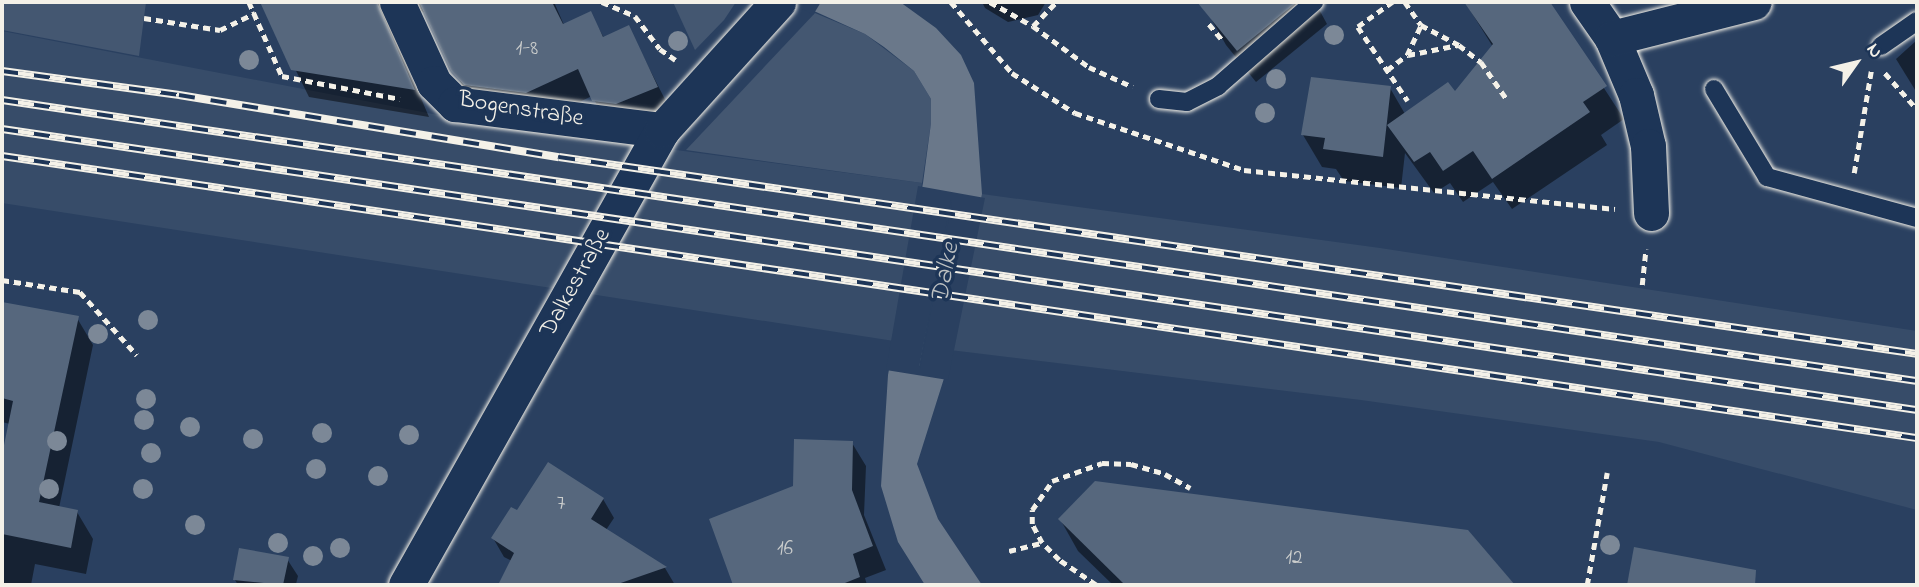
<!DOCTYPE html>
<html>
<head>
<meta charset="utf-8">
<style>
	body { margin:0 }
	#map { position:relative; width:1919px; height:587px; overflow:hidden; background:#2a4060; font-family:"Indie Flower",sans-serif }
	div>[style] { position:absolute }
	[style*='--x'] { left:calc(var(--x)*1px); top:calc(var(--y)*1px); width:calc(var(--w)*1px); rotate:calc(var(--a)*1deg) }
	.built>* { inset:0; background:#374c69 }
	.green>* { inset:0; background:#445771 }
	.water>* { inset:0; background:#6a788a }
	.pier>* { inset:0; background:#2a4060 }
	.shadow>* { inset:0; background:#0007 }
	.building>* { inset:0; background:#56677d }
	.path>* { height:4.5px; margin-top:-2.25px; transform-origin:0; background:repeating-linear-gradient(90deg,#f4f1e8 0 7px,transparent 0 12px) }
	.roads { filter:drop-shadow(0 0 2px #f4f1e8) drop-shadow(0 0 2px #f4f1e8) }
	.lane>* { height:18px; margin:-9px; padding:0 9px; transform-origin:9px; border-radius:9px; background:#1d3557 }
	.street>* { height:35px; margin:-17.5px; padding:0 17.5px; transform-origin:17.5px; border-radius:17.5px; background:#1d3557 }
	.rail>* { height:8px; margin-top:-4px; transform-origin:0; background:repeating-linear-gradient(90deg,#1d3557 0 16px,#f4f1e8 0 32px); box-sizing:border-box; border-block:2px solid #f4f1e8 }
	.trees>* { width:20px; height:20px; margin:-10px; border-radius:50%; background:#7c8897 }
	span { translate:-50% -50%; white-space:nowrap; text-align:center; line-height:1.15; -webkit-text-stroke:7px #1d3557; paint-order:stroke }
	.number-label { font-size:21px; color:#cccecd }
	.number-label span { -webkit-text-stroke-width:0 }
	.street-label { font-size:24px; color:#f4f1e8 }
	.water-label { font-size:26px; color:#bdc1c2; font-style:italic }
	.frame { position:absolute; inset:0; border:4px solid #f4f1e8; pointer-events:none }
	.north { position:absolute; left:1821px; top:28px; width:70px; height:70px; -webkit-text-stroke:5px #1d3557; paint-order:stroke; rotate:56deg; font-size:19px; font-weight:700; line-height:28px; text-align:center; color:#f4f1e8 }
	.north::after { content:''; display:block; margin:auto; width:24px; height:32px; background:#f4f1e8; clip-path:polygon(50% 0,100% 100%,50% 72%,0 100%) }
</style>
</head>
<body>
<div id="map">
	<div class="built">
		<i style="clip-path:polygon(2px 31px,490px 125px,922px 183px,894px 341px,2px 203px)"></i>
		<i style="clip-path:polygon(982px 194px,1380px 248px,1917px 331px,1917px 510px,1659px 442px,1361px 400px,950px 350px)"></i>
	</div>
	<div class="green">
		<i style="clip-path:polygon(2px 2px,146px 2px,139px 56px,2px 30px)"></i>
		<i style="clip-path:polygon(673px 2px,736px 2px,724px 20px,695px 50px)"></i>
		<i style="clip-path:polygon(815px 13px,865px 34px,914px 71px,931px 99px,931px 123px,922px 183px,686px 150px)"></i>
	</div>
	<div class="water">
		<i style="clip-path:polygon(evenodd,794px 2px,900px 2px,936px 28px,961px 55px,974px 83px,982px 194px,946px 372px,917px 464px,938px 519px,982px 585px,925px 585px,898px 542px,881px 486px,888px 375px,923px 183px,931px 123px,931px 99px,914px 71px,884px 47px,865px 34px,794px 2px,950px 196px,955px 203px,925px 369px,918px 372px,950px 196px)"></i>
	</div>
	<div class="pier">
		<i style="clip-path:polygon(791px 2px,821px 2px,813px 15px)"></i>
		<i style="clip-path:polygon(evenodd,918px 186px,985px 198px,948px 380px,886px 370px,918px 186px,951px 200px,952px 203px,920px 369px,919px 368px,951px 200px)"></i>
	</div>
	<div class="shadow">
		<i style="clip-path:polygon(262px 2px,554px 2px,564px 25px,590px 13px,604px 38px,628px 27px,673px 115px,610px 128px,592px 96px,542px 120px,469px 99px,426px 13px,415px 9px,392px 30px,429px 117px,309px 97px)"></i>
		<i style="clip-path:polygon(982px 2px,1046px 2px,1038px 15px,1008px 22px,985px 8px)"></i>
		<i style="clip-path:polygon(1222px 2px,1315px 2px,1327px 24px,1256px 82px,1226px 45px,1208px 13px)"></i>
		<i style="clip-path:polygon(1465px 2px,1548px 2px,1624px 119px,1601px 135px,1607px 145px,1512px 209px,1493px 182px,1463px 202px,1450px 183px,1434px 193px,1405px 153px,1401px 188px,1344px 181px,1336px 169px,1322px 167px,1303px 135px,1390px 88px,1405px 114px,1455px 94px,1493px 47px)"></i>
		<i style="clip-path:polygon(1917px 40px,1917px 93px,1896px 59px)"></i>
		<i style="clip-path:polygon(2px 303px,77px 318px,93px 345px,59px 508px,77px 512px,93px 539px,86px 574px,35px 564px,31px 585px,2px 585px,2px 463px,10px 424px,2px 422px)"></i>
		<i style="clip-path:polygon(852px 443px,866px 466px,864px 515px,886px 570px,865px 578px,867px 585px,735px 585px,711px 520px,795px 488px)"></i>
		<i style="clip-path:polygon(603px 499px,614px 518px,606px 530px,665px 568px,675px 585px,500px 585px,512px 561px,504px 557px,493px 538px,518px 513px)"></i>
		<i style="clip-path:polygon(1060px 519px,1467px 532px,1512px 585px,1113px 585px,1078px 551px)"></i>
		<i style="clip-path:polygon(1636px 549px,1726px 566px,1737px 585px,1629px 585px)"></i>
		<i style="clip-path:polygon(287px 559px,298px 576px,296px 584px,304px 585px,238px 585px,235px 580px)"></i>
	</div>
	<div class="building">
		<i style="clip-path:polygon(260px 2px,377px 2px,415px 90px,291px 70px)"></i>
		<i style="clip-path:polygon(419px 2px,552px 2px,563px 24px,591px 11px,603px 37px,629px 25px,658px 87px,616px 104px,592px 101px,578px 69px,526px 93px,464px 85px,451px 71px)"></i>
		<i style="clip-path:polygon(1197px 2px,1297px 2px,1237px 51px)"></i>
		<i style="clip-path:polygon(1464px 2px,1550px 2px,1607px 86px,1583px 102px,1590px 112px,1492px 179px,1473px 151px,1443px 171px,1430px 152px,1414px 162px,1387px 125px,1448px 82px,1455px 91px,1493px 44px)"></i>
		<i style="clip-path:polygon(1311px 77px,1391px 86px,1383px 157px,1323px 149px,1325px 138px,1301px 135px)"></i>
		<i style="clip-path:polygon(2px 302px,79px 316px,39px 502px,78px 510px,71px 548px,2px 534px,2px 455px,13px 401px,2px 398px)"></i>
		<i style="clip-path:polygon(794px 439px,853px 441px,852px 490px,873px 546px,853px 554px,860px 577px,840px 585px,733px 585px,709px 519px,793px 486px)"></i>
		<i style="clip-path:polygon(548px 462px,604px 498px,591px 519px,667px 567px,615px 585px,498px 585px,514px 553px,491px 538px,511px 507px,517px 510px)"></i>
		<i style="clip-path:polygon(1095px 481px,1468px 530px,1515px 585px,1125px 585px,1058px 519px)"></i>
		<i style="clip-path:polygon(1634px 547px,1756px 570px,1755px 585px,1627px 585px)"></i>
		<i style="clip-path:polygon(239px 548px,289px 557px,283px 585px,233px 580px)"></i>
	</div>
	<div class="path">
		<i style="--x:249;--y:2;--w:81;--a:66"></i>
		<i style="--x:282;--y:76;--w:120;--a:11"></i>
		<i style="--x:602;--y:2;--w:36;--a:23"></i>
		<i style="--x:635;--y:16;--w:41;--a:52.9"></i>
		<i style="--x:660;--y:49;--w:19;--a:35"></i>
		<i style="--x:951;--y:2;--w:94;--a:49.3"></i>
		<i style="--x:1012;--y:73;--w:75;--a:32.4"></i>
		<i style="--x:1075;--y:113;--w:178;--a:18.6"></i>
		<i style="--x:1244;--y:170;--w:373;--a:6"></i>
		<i style="--x:990;--y:2;--w:49;--a:29.2"></i>
		<i style="--x:1033;--y:26;--w:69;--a:36.2"></i>
		<i style="--x:1089;--y:67;--w:48;--a:24.4"></i>
		<i style="--x:1393;--y:2;--w:43;--a:144.5"></i>
		<i style="--x:1358;--y:27;--w:89;--a:56"></i>
		<i style="--x:1405;--y:2;--w:28;--a:55"></i>
		<i style="--x:1421;--y:25;--w:43;--a:27.8"></i>
		<i style="--x:1459;--y:45;--w:28;--a:38"></i>
		<i style="--x:1481;--y:62;--w:47;--a:55.3"></i>
		<i style="--x:144;--y:18;--w:77;--a:9"></i>
		<i style="--x:220;--y:30;--w:39;--a:-26"></i>
		<i style="--x:1209;--y:24;--w:23;--a:50"></i>
		<i style="--x:1033;--y:26;--w:33;--a:-46"></i>
		<i style="--x:1408;--y:55;--w:51;--a:-11.3"></i>
		<i style="--x:1387;--y:70;--w:25;--a:-37"></i>
		<i style="--x:1407;--y:55;--w:33;--a:-65"></i>
		<i style="--x:1885;--y:73;--w:48;--a:48.4"></i>
		<i style="--x:1854;--y:173;--w:103;--a:-80.5"></i>
		<i style="--x:2;--y:280;--w:79;--a:8.7"></i>
		<i style="--x:80;--y:292;--w:85;--a:47.9"></i>
		<i style="--x:1642;--y:285;--w:36;--a:-84"></i>
		<i style="--x:1009;--y:551;--w:34;--a:-14"></i>
		<i style="--x:1096;--y:585;--w:45;--a:-146"></i>
		<i style="--x:1059;--y:560;--w:24;--a:-135"></i>
		<i style="--x:1042;--y:543;--w:21;--a:-118"></i>
		<i style="--x:1032;--y:524;--w:14;--a:-90"></i>
		<i style="--x:1032;--y:510;--w:35;--a:-55"></i>
		<i style="--x:1052;--y:481;--w:53;--a:-19.8"></i>
		<i style="--x:1102;--y:463;--w:29;--a:2"></i>
		<i style="--x:1131;--y:464;--w:35;--a:16"></i>
		<i style="--x:1165;--y:474;--w:29;--a:29"></i>
		<i style="--x:1587;--y:585;--w:114;--a:-79.9"></i>
	</div>
	<div class="roads">
		<div class="lane">
			<i style="--x:1881;--y:46;--w:44;--a:-34.8"></i>
			<i style="--x:1714;--y:89;--w:103;--a:58.9"></i>
			<i style="--x:1767;--y:177;--w:156;--a:15.3"></i>
			<i style="--x:1159;--y:99;--w:28;--a:6"></i>
			<i style="--x:1187;--y:102;--w:35;--a:-27"></i>
			<i style="--x:1218;--y:86;--w:128;--a:-41.2"></i>
		</div>
		<div class="street">
			<i style="--x:397;--y:2;--w:89;--a:65.4"></i>
			<i style="--x:434;--y:83;--w:30;--a:45"></i>
			<i style="--x:455;--y:104;--w:209;--a:7.2"></i>
			<i style="--x:1587;--y:2;--w:44;--a:55.2"></i>
			<i style="--x:1612;--y:38;--w:62;--a:67.2"></i>
			<i style="--x:1636;--y:95;--w:52;--a:76.8"></i>
			<i style="--x:1648;--y:146;--w:67;--a:87.4"></i>
			<i style="--x:1612;--y:38;--w:146;--a:-14.2"></i>
			<i style="--x:406;--y:585;--w:522;--a:-60.64"></i>
			<i style="--x:662;--y:130;--w:173;--a:-47.8"></i>
		</div>
	</div>
	<div class="rail">
		<i style="--x:2;--y:71;--w:179;--a:7.7"></i>
		<i style="--x:179;--y:95;--w:385;--a:9.3"></i>
		<i style="--x:559;--y:157;--w:1372;--a:8.25"></i>
		<i style="--x:2;--y:100;--w:1936;--a:8.35"></i>
		<i style="--x:2;--y:129;--w:1936;--a:8.35"></i>
		<i style="--x:2;--y:156;--w:1936;--a:8.38"></i>
	</div>
	<div class="trees">
		<i style="left:1334px;top:35px"></i>
		<i style="left:678px;top:41px"></i>
		<i style="left:249px;top:60px"></i>
		<i style="left:1276px;top:79px"></i>
		<i style="left:1265px;top:113px"></i>
		<i style="left:148px;top:320px"></i>
		<i style="left:98px;top:334px"></i>
		<i style="left:146px;top:399px"></i>
		<i style="left:144px;top:420px"></i>
		<i style="left:190px;top:427px"></i>
		<i style="left:322px;top:433px"></i>
		<i style="left:409px;top:435px"></i>
		<i style="left:253px;top:439px"></i>
		<i style="left:57px;top:441px"></i>
		<i style="left:151px;top:453px"></i>
		<i style="left:316px;top:469px"></i>
		<i style="left:378px;top:476px"></i>
		<i style="left:49px;top:489px"></i>
		<i style="left:143px;top:489px"></i>
		<i style="left:195px;top:525px"></i>
		<i style="left:278px;top:543px"></i>
		<i style="left:1610px;top:545px"></i>
		<i style="left:340px;top:548px"></i>
		<i style="left:313px;top:556px"></i>
	</div>
	<div class="number-label">
		<span style="left:527px;top:49px">1-8</span>
		<span style="left:561px;top:504px">7</span>
		<span style="left:785px;top:549px">16</span>
		<span style="left:1294px;top:558px">12</span>
	</div>
	<div class="street-label">
		<span style="left:521px;top:110px;rotate:9deg">Bogenstraße</span>
		<span style="left:576px;top:283px;rotate:-61deg">Dalkestraße</span>
	</div>
	<div class="water-label">
		<span style="left:947px;top:273px;rotate:-79deg">Dalke</span>
	</div>
	<div class="frame"></div>
	<div class="north">N</div>
</div>
</body>
</html>
